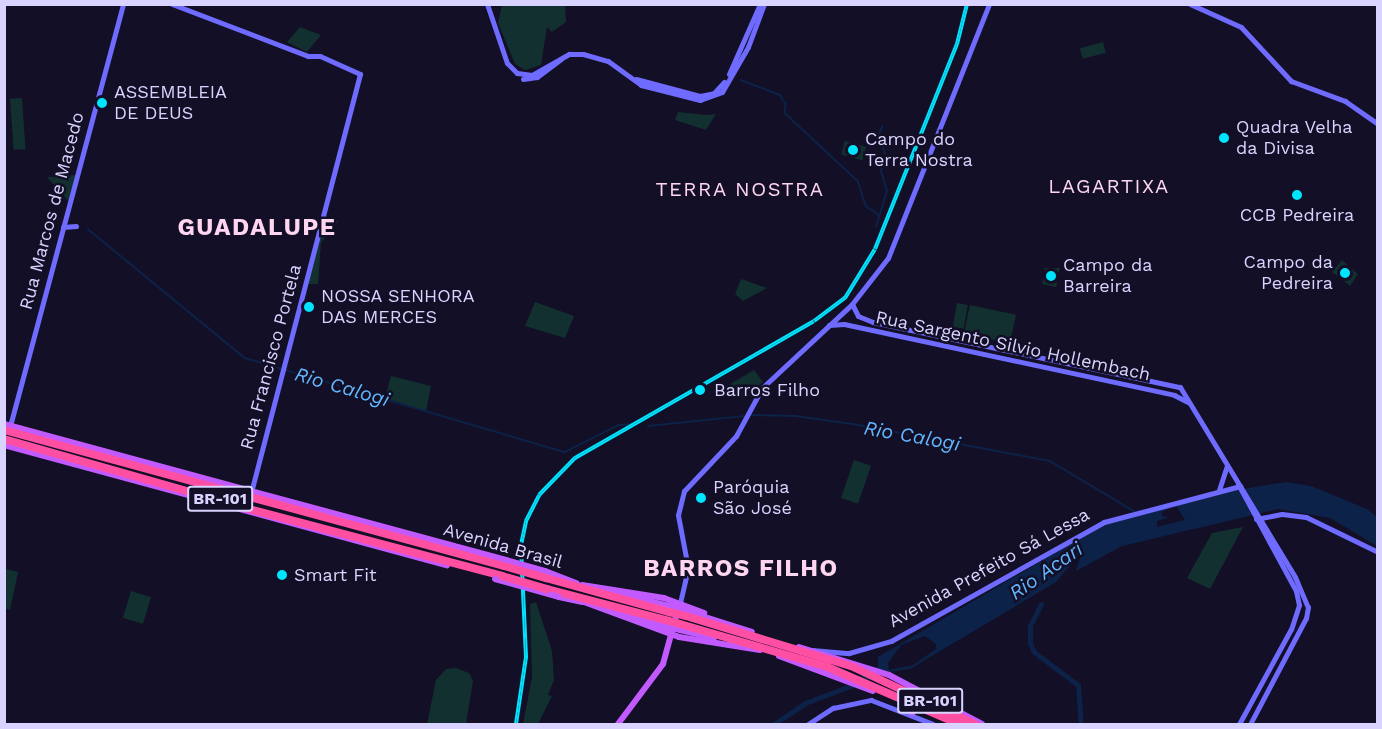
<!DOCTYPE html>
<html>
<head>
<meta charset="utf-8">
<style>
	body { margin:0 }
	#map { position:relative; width:1382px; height:729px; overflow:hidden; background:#130f26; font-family:"Work Sans",sans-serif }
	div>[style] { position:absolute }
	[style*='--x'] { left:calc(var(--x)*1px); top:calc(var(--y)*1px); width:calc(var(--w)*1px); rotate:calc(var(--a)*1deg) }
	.green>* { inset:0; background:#12302f; transform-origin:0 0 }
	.water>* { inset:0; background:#0c2248 }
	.stream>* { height:1.5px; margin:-0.75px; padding:0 0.75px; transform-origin:0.75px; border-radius:0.75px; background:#0c2248 }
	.river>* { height:5px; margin:-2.5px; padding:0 2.5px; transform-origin:2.5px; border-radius:2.5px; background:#0c2248 }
	.secondary>* { height:5px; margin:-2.5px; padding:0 2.5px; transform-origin:2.5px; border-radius:2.5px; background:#6f6bff }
	.primary>* { height:6px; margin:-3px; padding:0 3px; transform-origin:3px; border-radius:3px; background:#c25bff }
	.highway>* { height:8px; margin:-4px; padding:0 4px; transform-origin:4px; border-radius:4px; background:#ff4fa3 }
	.rail>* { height:4px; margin-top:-2px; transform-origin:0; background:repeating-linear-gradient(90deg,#130f26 0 4.5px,#00e5ff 0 9px); box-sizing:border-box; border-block:2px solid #00e5ff }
	.primary-bridge>* { height:6px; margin:-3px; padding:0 3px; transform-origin:3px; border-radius:3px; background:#c25bff }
	.highway-bridge>* { height:8px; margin:-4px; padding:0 4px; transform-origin:4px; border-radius:4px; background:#ff4fa3 }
	.dots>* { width:16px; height:16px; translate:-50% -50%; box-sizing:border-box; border:3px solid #130f26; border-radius:50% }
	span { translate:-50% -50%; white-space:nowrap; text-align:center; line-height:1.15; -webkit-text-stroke:5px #130f26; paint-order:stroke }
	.shield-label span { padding:2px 4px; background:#130f26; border:2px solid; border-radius:4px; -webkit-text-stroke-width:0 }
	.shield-label { font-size:16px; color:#d9d4ff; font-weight:700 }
	.poi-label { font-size:18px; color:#d9d4ff }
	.left { translate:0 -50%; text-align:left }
	.right { translate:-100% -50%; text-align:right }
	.street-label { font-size:18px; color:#d9d4ff }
	.neighbourhood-label { font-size:20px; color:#ffd6f0; letter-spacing:1.5px }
	.water-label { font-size:20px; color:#62b6ff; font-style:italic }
	.district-label { font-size:24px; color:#ffd6f0; font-weight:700; letter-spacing:1.5px }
	.frame { position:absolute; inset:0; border:6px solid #d9d4ff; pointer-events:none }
</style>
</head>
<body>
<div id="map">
	<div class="green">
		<i style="clip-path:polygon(502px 5px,565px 5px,566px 22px,552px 32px,547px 27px,541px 65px,525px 70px,515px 64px,498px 23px)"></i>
		<i style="clip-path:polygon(300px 27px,321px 35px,307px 52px,287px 42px)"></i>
		<i style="left:1103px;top:42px;width:11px;height:24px;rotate:75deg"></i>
		<i style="left:22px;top:98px;width:51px;height:12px;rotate:86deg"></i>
		<i style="clip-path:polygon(678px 112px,707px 115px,716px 114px,706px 130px,675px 120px)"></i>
		<i style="left:845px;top:141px;width:22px;height:14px;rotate:16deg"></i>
		<i style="clip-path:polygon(78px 175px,70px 203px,47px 177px)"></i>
		<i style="clip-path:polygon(325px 216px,338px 221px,321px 243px,318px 284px,308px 284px)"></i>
		<i style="clip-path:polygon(1342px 260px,1358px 274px,1350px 286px,1332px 272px)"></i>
		<i style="clip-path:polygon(1045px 268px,1060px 268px,1056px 287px,1042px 284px)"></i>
		<i style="clip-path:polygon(741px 279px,767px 288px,743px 301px,735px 294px)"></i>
		<i style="clip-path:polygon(535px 302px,574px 316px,565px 338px,525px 326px)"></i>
		<i style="left:957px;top:303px;width:11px;height:24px;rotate:10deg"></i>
		<i style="left:970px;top:305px;width:47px;height:29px;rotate:12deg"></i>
		<i style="clip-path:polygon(754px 370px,763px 382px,743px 399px,727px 386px)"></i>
		<i style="clip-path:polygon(391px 376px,431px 386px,426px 411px,385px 398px)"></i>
		<i style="left:854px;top:460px;width:18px;height:40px;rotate:19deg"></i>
		<i style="clip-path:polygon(1243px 527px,1210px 589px,1187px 578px,1212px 533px)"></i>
		<i style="clip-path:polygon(6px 569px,18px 572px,10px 610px,5px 608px)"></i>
		<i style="left:131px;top:591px;width:21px;height:28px;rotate:17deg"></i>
		<i style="clip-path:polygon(536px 602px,552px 651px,554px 680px,548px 695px,552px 696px,538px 724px,523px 724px,532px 677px,530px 604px)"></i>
		<i style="clip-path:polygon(456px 668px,469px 673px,473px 681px,466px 724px,427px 724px,436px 680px,446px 669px)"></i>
	</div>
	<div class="water">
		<i style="clip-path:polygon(evenodd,1286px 482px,1311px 486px,1367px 509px,1377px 517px,1377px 546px,1330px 518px,1278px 509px,1122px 546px,1076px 571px,1082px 552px,1056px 582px,910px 669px,881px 673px,861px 685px,847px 683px,878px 667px,878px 657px,1106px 523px,1231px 491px,1286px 482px,1176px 506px,1185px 520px,1157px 527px,1157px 521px,1169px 517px,1162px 516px,1162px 512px,1176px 506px,1286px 482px,925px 636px,936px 644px,936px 649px,913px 665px,889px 670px,888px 663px,901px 645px,925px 636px)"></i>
	</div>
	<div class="stream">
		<i style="--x:741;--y:80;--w:42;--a:21"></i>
		<i style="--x:780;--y:95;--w:11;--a:56"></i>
		<i style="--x:786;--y:104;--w:9;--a:96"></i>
		<i style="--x:785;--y:113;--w:100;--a:43"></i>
		<i style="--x:858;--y:181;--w:26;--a:72"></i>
		<i style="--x:866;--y:206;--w:16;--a:35"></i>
		<i style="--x:876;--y:227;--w:38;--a:-73"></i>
		<i style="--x:887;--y:191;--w:21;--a:-107"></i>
		<i style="--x:881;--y:171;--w:17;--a:-77"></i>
		<i style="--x:885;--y:154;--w:20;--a:-108"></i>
		<i style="--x:879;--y:135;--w:9;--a:-69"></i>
		<i style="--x:88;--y:229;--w:203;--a:39.4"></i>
		<i style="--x:245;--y:358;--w:334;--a:16.4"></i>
		<i style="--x:565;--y:452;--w:60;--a:-26.6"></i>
		<i style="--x:619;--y:425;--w:12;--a:-5"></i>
		<i style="--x:750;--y:415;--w:46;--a:1.2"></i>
		<i style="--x:796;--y:416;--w:58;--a:8"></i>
		<i style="--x:853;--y:424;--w:200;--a:10.6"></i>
		<i style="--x:1050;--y:461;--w:98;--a:30.8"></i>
		<i style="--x:648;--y:426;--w:98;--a:-5.9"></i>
	</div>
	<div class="river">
		<i style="--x:1041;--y:604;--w:25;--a:117"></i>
		<i style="--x:1030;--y:626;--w:17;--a:90"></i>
		<i style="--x:1030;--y:643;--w:10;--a:66"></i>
		<i style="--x:1034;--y:652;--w:55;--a:36.9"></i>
		<i style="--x:1078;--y:685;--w:39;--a:86"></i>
		<i style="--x:774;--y:724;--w:37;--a:-34"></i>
		<i style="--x:805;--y:703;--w:57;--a:-20.7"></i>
	</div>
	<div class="secondary">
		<i style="--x:172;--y:4;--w:146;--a:20.9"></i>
		<i style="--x:308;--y:56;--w:12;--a:0"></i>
		<i style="--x:320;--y:56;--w:44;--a:24.2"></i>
		<i style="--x:360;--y:74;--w:429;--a:104.6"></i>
		<i style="--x:487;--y:4;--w:62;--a:71.3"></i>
		<i style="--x:507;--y:63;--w:14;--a:45"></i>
		<i style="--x:517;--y:73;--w:15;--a:8"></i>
		<i style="--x:532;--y:75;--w:43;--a:-29.6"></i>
		<i style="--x:569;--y:54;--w:14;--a:0"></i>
		<i style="--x:583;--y:54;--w:26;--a:16"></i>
		<i style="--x:608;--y:61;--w:41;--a:36"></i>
		<i style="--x:641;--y:85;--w:61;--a:14.3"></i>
		<i style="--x:700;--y:100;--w:23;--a:-20"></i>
		<i style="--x:722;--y:92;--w:52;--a:-60"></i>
		<i style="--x:748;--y:47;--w:46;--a:-69.6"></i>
		<i style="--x:1190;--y:4;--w:56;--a:24.3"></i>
		<i style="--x:1241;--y:27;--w:74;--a:47.2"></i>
		<i style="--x:1291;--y:81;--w:58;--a:20.3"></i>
		<i style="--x:1345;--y:101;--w:40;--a:34.9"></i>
		<i style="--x:729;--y:74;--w:77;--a:-66.1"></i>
		<i style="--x:523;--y:79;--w:14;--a:-8"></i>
		<i style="--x:537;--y:77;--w:30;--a:-37"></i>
		<i style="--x:636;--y:79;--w:66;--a:14.9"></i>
		<i style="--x:700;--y:96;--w:14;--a:-12"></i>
		<i style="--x:714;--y:93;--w:15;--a:-48"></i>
		<i style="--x:63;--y:227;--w:13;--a:-4"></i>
		<i style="--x:852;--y:304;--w:13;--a:63"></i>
		<i style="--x:858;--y:316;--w:16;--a:22"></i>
		<i style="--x:873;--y:322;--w:314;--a:12"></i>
		<i style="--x:1180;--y:387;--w:222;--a:58.8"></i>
		<i style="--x:1295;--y:577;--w:33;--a:67"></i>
		<i style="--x:1308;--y:607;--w:11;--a:100"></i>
		<i style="--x:1306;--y:618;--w:120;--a:117.8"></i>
		<i style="--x:829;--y:325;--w:15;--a:-4"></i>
		<i style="--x:844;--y:324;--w:338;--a:12.1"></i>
		<i style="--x:1174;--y:395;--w:16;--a:27"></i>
		<i style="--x:10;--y:426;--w:437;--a:-75"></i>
		<i style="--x:1238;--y:484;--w:122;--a:61.5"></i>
		<i style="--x:1296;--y:591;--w:14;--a:78"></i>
		<i style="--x:1299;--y:605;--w:25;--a:108"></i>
		<i style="--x:1291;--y:629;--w:108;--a:118.7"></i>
		<i style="--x:1219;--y:490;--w:25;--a:-72"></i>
		<i style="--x:1256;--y:519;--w:26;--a:-11"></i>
		<i style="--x:1282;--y:514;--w:24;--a:7"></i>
		<i style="--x:1306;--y:517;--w:80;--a:25.9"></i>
		<i style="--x:680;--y:603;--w:36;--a:-77"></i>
		<i style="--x:688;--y:568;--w:54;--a:-100.7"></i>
		<i style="--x:678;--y:515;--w:25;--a:-76"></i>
		<i style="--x:684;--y:491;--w:76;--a:-46.6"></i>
		<i style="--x:736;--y:436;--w:55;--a:-61.6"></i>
		<i style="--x:762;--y:388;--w:123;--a:-43"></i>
		<i style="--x:852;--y:304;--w:58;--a:-52"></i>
		<i style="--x:888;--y:258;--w:273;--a:-68.3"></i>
		<i style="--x:812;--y:650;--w:37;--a:5"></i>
		<i style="--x:849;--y:653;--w:44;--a:-15.9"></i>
		<i style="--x:891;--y:641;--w:244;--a:-29.2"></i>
		<i style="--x:1104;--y:522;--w:141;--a:-14.8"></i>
		<i style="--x:808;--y:724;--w:30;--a:-33"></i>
		<i style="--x:833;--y:708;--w:39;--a:-12"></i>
		<i style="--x:871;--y:700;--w:66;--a:21.2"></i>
	</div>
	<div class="primary">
		<i style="--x:4;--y:424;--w:520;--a:15.16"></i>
		<i style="--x:4;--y:445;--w:459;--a:15.2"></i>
		<i style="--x:545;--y:571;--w:34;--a:21"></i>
		<i style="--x:582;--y:585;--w:83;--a:9"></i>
		<i style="--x:664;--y:598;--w:43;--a:20.6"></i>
		<i style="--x:618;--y:594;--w:53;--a:13"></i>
		<i style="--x:559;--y:597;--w:24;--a:12"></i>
		<i style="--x:584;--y:602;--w:101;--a:20.2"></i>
		<i style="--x:679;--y:637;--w:82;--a:9.1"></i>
		<i style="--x:686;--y:611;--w:69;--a:17.7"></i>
		<i style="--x:620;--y:612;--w:48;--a:18.1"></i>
		<i style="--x:680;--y:630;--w:35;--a:13"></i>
		<i style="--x:799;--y:647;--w:94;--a:17.3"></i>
		<i style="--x:889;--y:675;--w:105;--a:27.8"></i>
		<i style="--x:779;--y:656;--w:100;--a:20.4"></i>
		<i style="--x:904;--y:703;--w:13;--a:51"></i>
		<i style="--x:618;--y:724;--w:75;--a:-53.1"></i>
		<i style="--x:663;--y:664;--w:57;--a:-74.7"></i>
	</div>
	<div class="highway">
		<i style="--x:4;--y:430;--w:518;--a:15.22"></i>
		<i style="--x:4;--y:439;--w:255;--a:15.9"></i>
		<i style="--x:249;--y:509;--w:262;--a:14.8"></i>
		<i style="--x:546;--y:578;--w:128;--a:15.5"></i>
		<i style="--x:547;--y:589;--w:126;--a:14.7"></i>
		<i style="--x:686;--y:616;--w:172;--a:16.9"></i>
		<i style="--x:851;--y:666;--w:137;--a:25.1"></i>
		<i style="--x:680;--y:624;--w:151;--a:16.2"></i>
		<i style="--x:825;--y:666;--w:146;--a:23.4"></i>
	</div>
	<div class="rail">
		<i style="--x:516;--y:724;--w:68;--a:-81.5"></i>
		<i style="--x:526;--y:657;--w:112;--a:-92.6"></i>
		<i style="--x:521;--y:545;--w:25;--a:-78"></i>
		<i style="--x:526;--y:521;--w:29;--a:-63"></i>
		<i style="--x:539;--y:495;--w:52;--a:-45.8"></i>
		<i style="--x:575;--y:458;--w:275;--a:-29.8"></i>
		<i style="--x:814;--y:321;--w:39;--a:-37"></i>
		<i style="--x:845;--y:298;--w:57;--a:-58.5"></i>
		<i style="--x:875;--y:249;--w:221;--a:-68.2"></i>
		<i style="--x:957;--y:44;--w:41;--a:-76"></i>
	</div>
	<div class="primary-bridge">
		<i style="--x:506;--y:560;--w:41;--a:15.8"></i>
		<i style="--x:495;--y:579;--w:66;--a:15.7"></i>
		<i style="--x:670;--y:606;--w:17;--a:17"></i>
		<i style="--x:666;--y:627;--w:14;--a:12"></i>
	</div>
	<div class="highway-bridge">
		<i style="--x:504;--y:566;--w:44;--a:15.9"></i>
		<i style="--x:502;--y:576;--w:47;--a:16.1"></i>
		<i style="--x:669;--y:612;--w:17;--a:13"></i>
		<i style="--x:669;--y:621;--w:11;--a:15"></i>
	</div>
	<div class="dots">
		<i style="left:102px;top:103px;background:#00e5ff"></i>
		<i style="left:1224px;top:138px;background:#00e5ff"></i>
		<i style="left:853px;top:150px;background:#00e5ff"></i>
		<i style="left:1297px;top:195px;background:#00e5ff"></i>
		<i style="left:1345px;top:273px;background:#00e5ff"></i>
		<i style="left:1051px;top:276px;background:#00e5ff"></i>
		<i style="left:309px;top:307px;background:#00e5ff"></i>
		<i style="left:700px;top:390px;background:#00e5ff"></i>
		<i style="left:701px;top:498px;background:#00e5ff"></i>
		<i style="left:282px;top:575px;background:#00e5ff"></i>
	</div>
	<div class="shield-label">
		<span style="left:220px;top:499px">BR-101</span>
		<span style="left:930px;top:701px">BR-101</span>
	</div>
	<div class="poi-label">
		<span class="left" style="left:114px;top:103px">ASSEMBLEIA<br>DE DEUS</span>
		<span class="left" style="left:1236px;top:138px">Quadra Velha<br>da Divisa</span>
		<span class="left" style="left:865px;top:150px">Campo do<br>Terra Nostra</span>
		<span style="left:1297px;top:215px">CCB Pedreira</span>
		<span class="right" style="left:1333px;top:273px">Campo da<br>Pedreira</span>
		<span class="left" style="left:1063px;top:276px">Campo da<br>Barreira</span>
		<span class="left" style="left:321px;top:307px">NOSSA SENHORA<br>DAS MERCES</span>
		<span class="left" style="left:714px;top:390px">Barros Filho</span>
		<span class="left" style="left:713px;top:498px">Paróquia<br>São José</span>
		<span class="left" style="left:294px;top:575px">Smart Fit</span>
	</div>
	<div class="street-label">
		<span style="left:52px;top:211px;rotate:-75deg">Rua Marcos de Macedo</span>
		<span style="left:1013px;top:346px;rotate:12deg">Rua Sargento Silvio Hollembach</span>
		<span style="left:271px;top:357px;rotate:-75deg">Rua Francisco Portela</span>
		<span style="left:503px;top:546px;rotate:16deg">Avenida Brasil</span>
		<span style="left:989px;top:568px;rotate:-29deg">Avenida Prefeito Sá Lessa</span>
	</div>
	<div class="neighbourhood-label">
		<span style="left:1109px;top:186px">LAGARTIXA</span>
		<span style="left:740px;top:189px">TERRA NOSTRA</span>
	</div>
	<div class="water-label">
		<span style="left:342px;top:387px;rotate:16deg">Rio Calogi</span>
		<span style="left:912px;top:436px;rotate:10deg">Rio Calogi</span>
		<span style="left:1046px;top:571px;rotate:-35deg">Rio Acari</span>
	</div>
	<div class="district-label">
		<span style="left:257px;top:228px">GUADALUPE</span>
		<span style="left:741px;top:569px">BARROS FILHO</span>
	</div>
	<div class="frame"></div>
</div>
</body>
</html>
